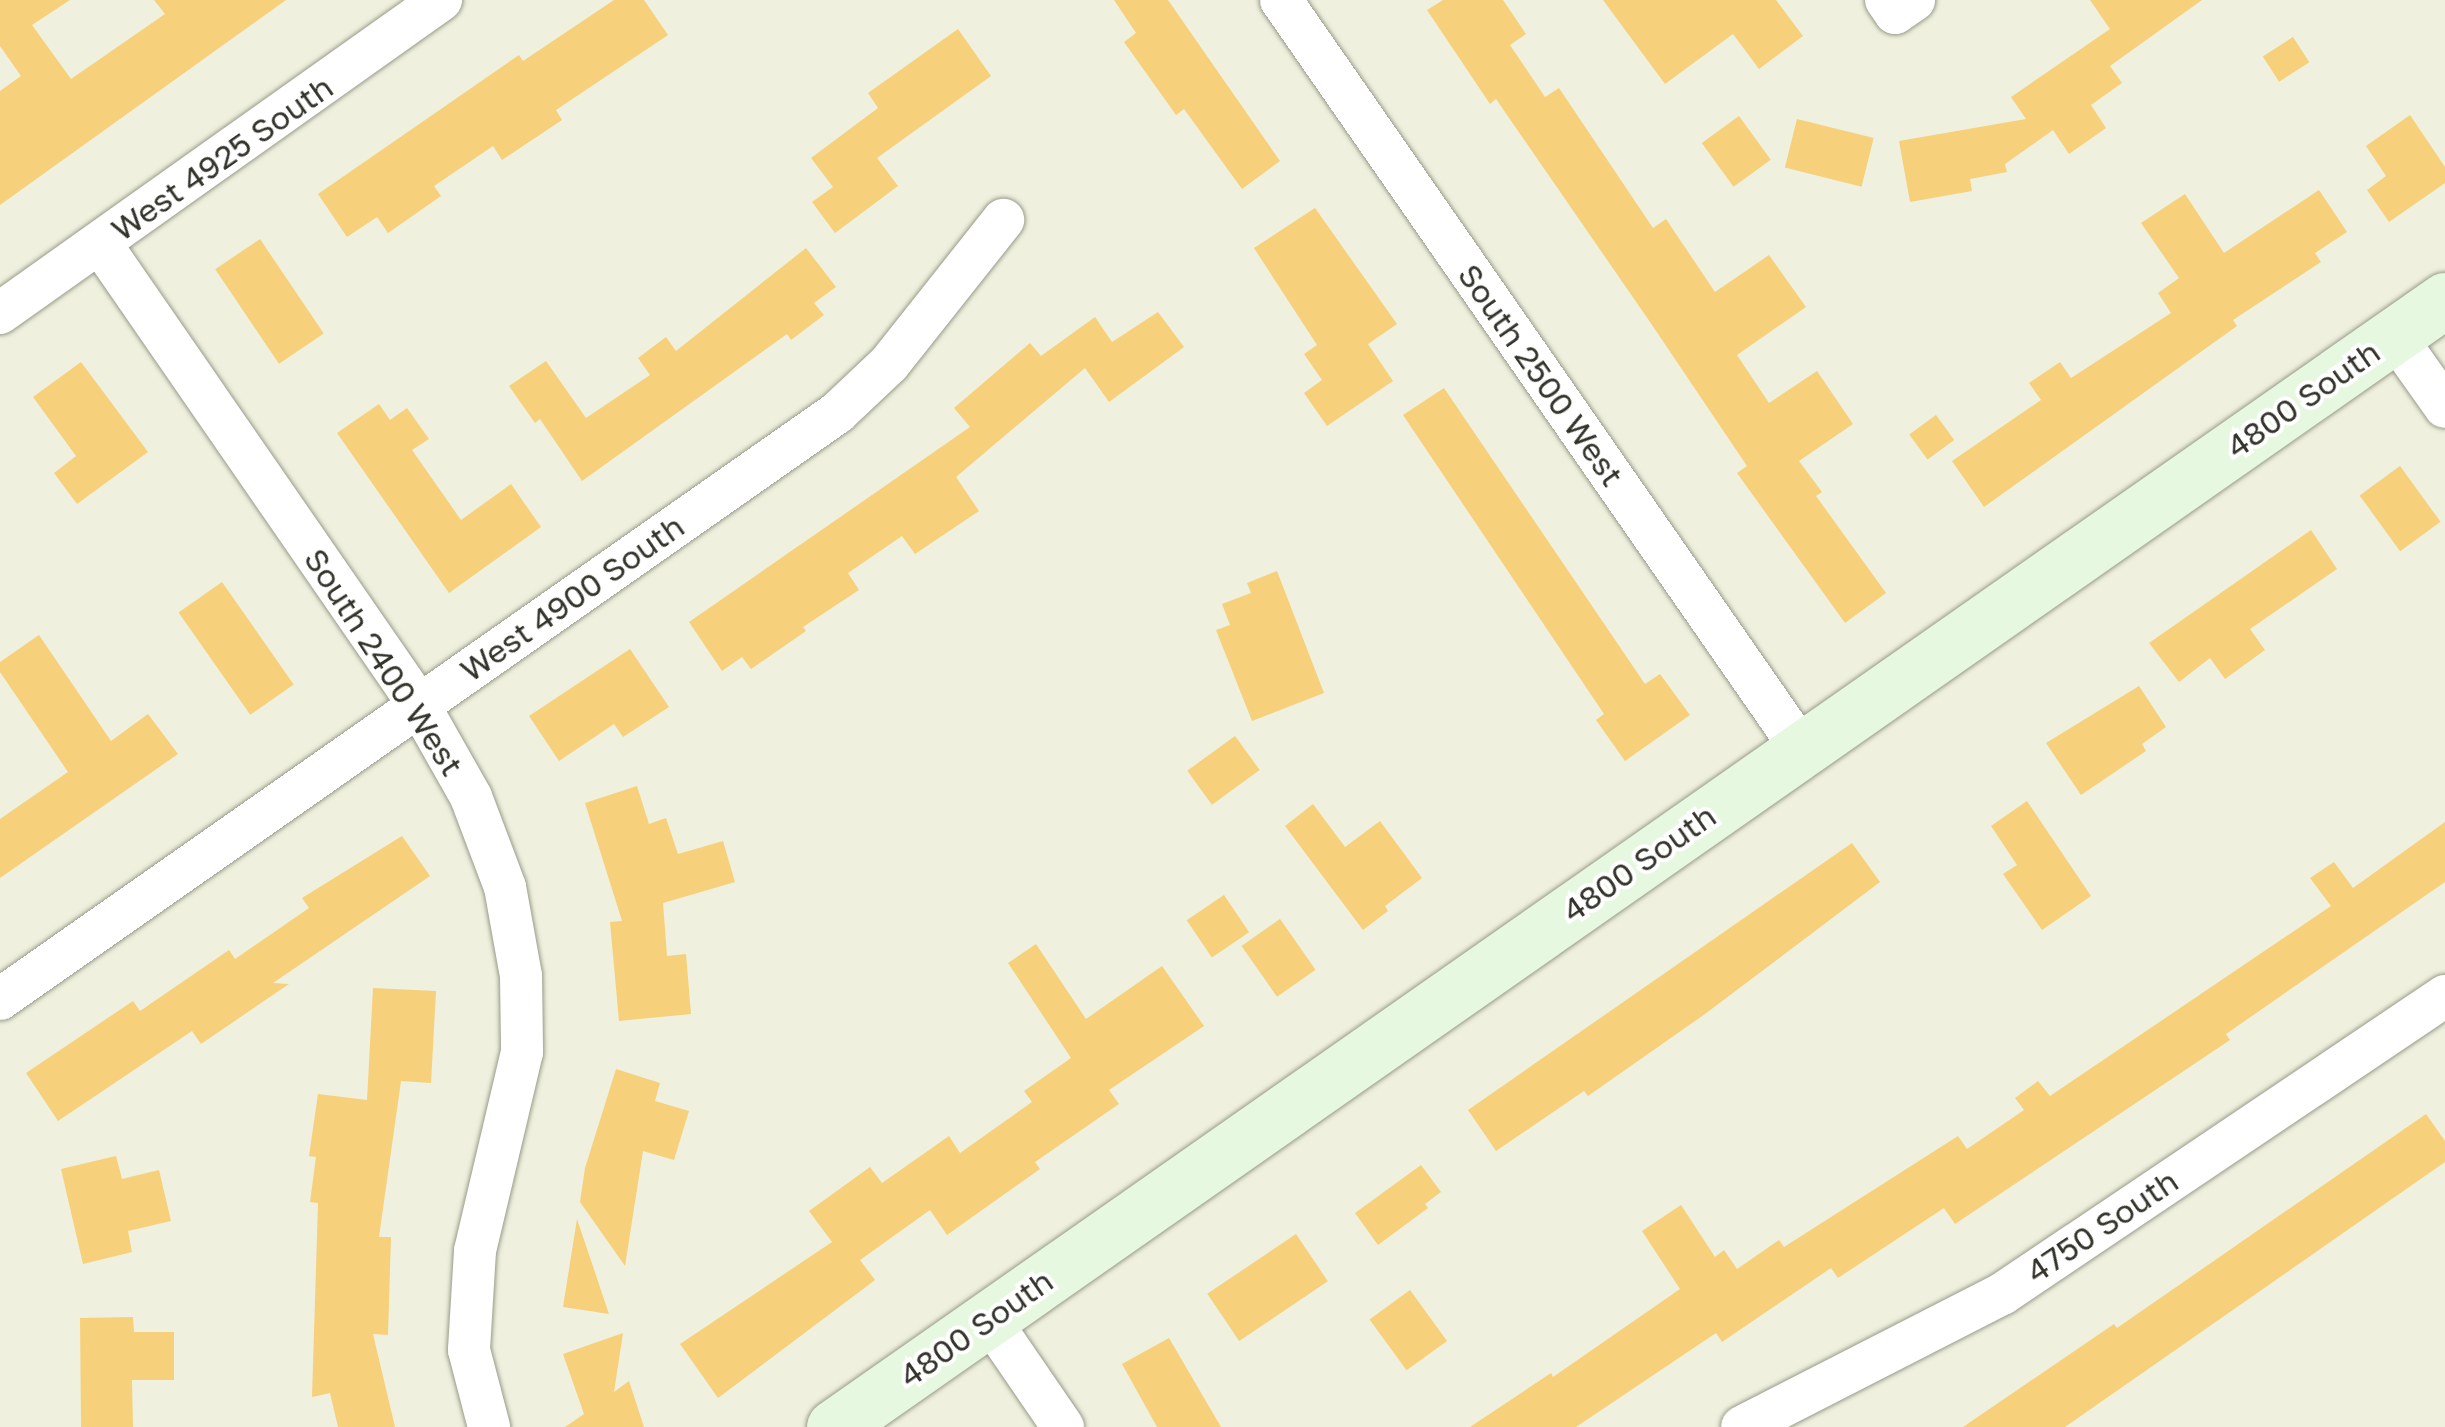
<!DOCTYPE html>
<html>
<head>
<meta charset="utf-8">
<style>
	body { margin:0 }
	#map { position:relative; width:2445px; height:1427px; overflow:hidden; background:#eff1de; font-family:"Golos Text",sans-serif }
	div>[style] { position:absolute }
	[style*='--x'] { left:calc(var(--x)*1px); top:calc(var(--y)*1px); width:calc(var(--w)*1px); rotate:calc(var(--a)*1deg) }
	.building>* { inset:0; background:#f6d07b; transform-origin:0 0 }
	.roads { filter:drop-shadow(0 0 2px #999b8a) drop-shadow(0 0 2px #999b8a) }
	.minor>* { height:42px; margin:-21px; padding:0 21px; transform-origin:21px; border-radius:21px; background:#fff }
	.secondary>* { height:55px; margin:-27.5px; padding:0 27.5px; transform-origin:27.5px; border-radius:27.5px; background:#e7f8e1 }
	span { translate:-50% -50%; white-space:nowrap; text-align:center; line-height:1.15; -webkit-text-stroke:8px #fff; paint-order:stroke }
	.street-label { font-size:32px; color:#33332c }
</style>
</head>
<body>
<div id="map">
	<div class="building">
		<i style="clip-path:polygon(0 0,70px 0,32px 25px,71px 79px,165px 14px,154px 0,286px 0,0 205px,0 91px,21px 76px,0 46px)"></i>
		<i style="clip-path:polygon(614px 0,644px 0,668px 35px,556px 110px,562px 120px,502px 160px,493px 146px,434px 186px,441px 196px,388px 233px,377px 217px,347px 237px,318px 194px,519px 55px,523px 61px)"></i>
		<i style="clip-path:polygon(1114px 0,1168px 0,1280px 161px,1242px 189px,1184px 109px,1176px 115px,1124px 42px,1136px 33px)"></i>
		<i style="clip-path:polygon(1443px 0,1503px 0,1526px 34px,1510px 45px,1545px 97px,1559px 88px,1653px 228px,1666px 219px,1715px 292px,1769px 255px,1806px 307px,1737px 355px,1769px 403px,1817px 371px,1853px 424px,1799px 461px,1822px 492px,1816px 496px,1886px 593px,1845px 623px,1737px 473px,1747px 466px,1650px 322px,1496px 99px,1490px 104px,1427px 10px)"></i>
		<i style="clip-path:polygon(1603px 0,1776px 0,1803px 36px,1759px 69px,1733px 34px,1665px 84px)"></i>
		<i style="clip-path:polygon(2090px 0,2202px 0,2110px 66px,2122px 83px,2091px 105px,2106px 128px,2069px 154px,2053px 130px,2005px 164px,2007px 172px,1970px 179px,1972px 191px,1910px 202px,1899px 141px,2026px 119px,2011px 97px,2110px 29px)"></i>
		<i style="clip-path:polygon(958px 29px,991px 76px,877px 158px,898px 186px,835px 233px,812px 202px,833px 187px,811px 158px,878px 108px,868px 93px)"></i>
		<i style="left:2293px;top:37px;width:30px;height:36px;rotate:57deg"></i>
		<i style="clip-path:polygon(2410px 115px,2445px 167px,2445px 183px,2389px 222px,2367px 190px,2386px 176px,2366px 146px)"></i>
		<i style="left:1739px;top:116px;width:54px;height:46px;rotate:54deg"></i>
		<i style="left:1797px;top:119px;width:79px;height:50px;rotate:14deg"></i>
		<i style="clip-path:polygon(2319px 190px,2347px 232px,2315px 253px,2321px 262px,2233px 320px,2237px 326px,1984px 507px,1952px 461px,2041px 400px,2029px 383px,2060px 362px,2071px 378px,2171px 313px,2158px 293px,2179px 278px,2141px 223px,2185px 194px,2224px 253px)"></i>
		<i style="clip-path:polygon(1315px 208px,1397px 324px,1368px 344px,1393px 381px,1327px 426px,1304px 393px,1322px 380px,1304px 354px,1317px 345px,1254px 248px)"></i>
		<i style="left:260px;top:239px;width:114px;height:54px;rotate:56deg"></i>
		<i style="clip-path:polygon(806px 248px,836px 287px,814px 303px,824px 315px,791px 340px,787px 334px,582px 481px,540px 419px,535px 423px,509px 386px,546px 361px,586px 418px,650px 375px,638px 358px,666px 337px,676px 351px)"></i>
		<i style="clip-path:polygon(1158px 312px,1184px 347px,1109px 402px,1085px 368px,956px 477px,979px 511px,915px 554px,902px 536px,848px 573px,859px 590px,803px 627px,806px 631px,751px 669px,742px 657px,722px 671px,689px 622px,970px 427px,954px 408px,1030px 343px,1041px 356px,1095px 317px,1112px 342px)"></i>
		<i style="clip-path:polygon(81px 362px,148px 452px,77px 504px,54px 473px,76px 456px,33px 397px)"></i>
		<i style="clip-path:polygon(1444px 388px,1645px 684px,1660px 674px,1690px 715px,1625px 761px,1596px 720px,1604px 714px,1403px 415px)"></i>
		<i style="clip-path:polygon(379px 404px,390px 420px,407px 408px,429px 439px,412px 450px,461px 520px,511px 484px,541px 527px,449px 593px,337px 433px)"></i>
		<i style="left:1936px;top:415px;width:31px;height:33px;rotate:54deg"></i>
		<i style="left:2400px;top:466px;width:69px;height:50px;rotate:54deg"></i>
		<i style="clip-path:polygon(2311px 530px,2337px 569px,2250px 629px,2265px 650px,2225px 679px,2210px 658px,2179px 682px,2149px 643px)"></i>
		<i style="clip-path:polygon(1277px 571px,1324px 693px,1252px 721px,1216px 630px,1230px 625px,1222px 604px,1251px 593px,1247px 583px)"></i>
		<i style="left:222px;top:582px;width:125px;height:53px;rotate:55deg"></i>
		<i style="clip-path:polygon(39px 635px,111px 741px,148px 714px,178px 754px,0 878px,0 819px,68px 772px,0 672px,0 662px)"></i>
		<i style="clip-path:polygon(630px 649px,669px 707px,623px 737px,614px 724px,559px 761px,529px 716px)"></i>
		<i style="clip-path:polygon(2139px 686px,2166px 727px,2142px 744px,2146px 751px,2081px 795px,2046px 743px)"></i>
		<i style="left:1235px;top:736px;width:42px;height:59px;rotate:54deg"></i>
		<i style="clip-path:polygon(637px 786px,649px 824px,666px 818px,678px 854px,723px 841px,735px 882px,663px 903px,667px 956px,686px 954px,691px 1014px,619px 1021px,610px 922px,622px 921px,585px 803px)"></i>
		<i style="clip-path:polygon(2027px 801px,2091px 896px,2042px 930px,2003px 874px,2017px 865px,1991px 826px)"></i>
		<i style="clip-path:polygon(1313px 804px,1345px 847px,1380px 821px,1422px 878px,1385px 906px,1388px 911px,1363px 930px,1285px 826px)"></i>
		<i style="clip-path:polygon(2445px 822px,2445px 882px,2226px 1034px,2230px 1040px,1955px 1224px,1944px 1208px,1838px 1278px,1831px 1268px,1722px 1342px,1716px 1333px,1576px 1427px,1470px 1427px,1551px 1373px,1553px 1377px,1680px 1289px,1642px 1231px,1681px 1205px,1715px 1257px,1724px 1250px,1737px 1269px,1779px 1240px,1784px 1247px,1958px 1136px,1967px 1149px,2024px 1110px,2015px 1098px,2038px 1081px,2050px 1096px,2331px 906px,2310px 878px,2334px 862px,2353px 888px)"></i>
		<i style="clip-path:polygon(402px 836px,430px 876px,273px 983px,289px 984px,201px 1044px,192px 1031px,58px 1121px,26px 1073px,133px 1001px,140px 1011px,229px 950px,235px 959px,309px 908px,302px 898px)"></i>
		<i style="clip-path:polygon(1852px 843px,1880px 882px,1705px 1014px,1588px 1096px,1584px 1091px,1496px 1151px,1468px 1110px)"></i>
		<i style="left:1224px;top:895px;width:45px;height:45px;rotate:56deg"></i>
		<i style="left:1280px;top:919px;width:62px;height:47px;rotate:55deg"></i>
		<i style="clip-path:polygon(1036px 944px,1086px 1019px,1162px 966px,1204px 1026px,1109px 1090px,1119px 1104px,1035px 1162px,1040px 1169px,947px 1235px,930px 1210px,860px 1260px,875px 1280px,718px 1398px,680px 1344px,832px 1242px,809px 1211px,870px 1167px,882px 1183px,949px 1136px,960px 1153px,1032px 1102px,1024px 1091px,1071px 1058px,1008px 963px)"></i>
		<i style="clip-path:polygon(373px 988px,436px 991px,431px 1083px,401px 1081px,379px 1237px,391px 1237px,388px 1335px,373px 1334px,395px 1427px,338px 1427px,330px 1393px,312px 1397px,318px 1203px,310px 1202px,316px 1157px,309px 1156px,318px 1094px,367px 1100px)"></i>
		<i style="clip-path:polygon(616px 1069px,660px 1083px,655px 1101px,689px 1111px,674px 1160px,643px 1151px,625px 1266px,580px 1202px,585px 1168px)"></i>
		<i style="clip-path:polygon(2426px 1114px,2445px 1141px,2445px 1162px,2065px 1427px,1963px 1427px,2114px 1324px,2117px 1328px)"></i>
		<i style="clip-path:polygon(116px 1156px,122px 1179px,159px 1170px,171px 1221px,128px 1231px,132px 1252px,83px 1264px,61px 1169px)"></i>
		<i style="clip-path:polygon(1421px 1165px,1441px 1192px,1425px 1204px,1428px 1208px,1378px 1245px,1355px 1213px)"></i>
		<i style="clip-path:polygon(577px 1219px,609px 1314px,563px 1307px)"></i>
		<i style="left:1296px;top:1234px;width:57px;height:107px;rotate:56deg"></i>
		<i style="left:1410px;top:1290px;width:63px;height:50px;rotate:54deg"></i>
		<i style="clip-path:polygon(133px 1317px,134px 1332px,174px 1332px,174px 1380px,132px 1380px,133px 1427px,81px 1427px,80px 1318px)"></i>
		<i style="clip-path:polygon(623px 1333px,614px 1392px,629px 1381px,644px 1427px,565px 1427px,584px 1414px,563px 1354px)"></i>
		<i style="clip-path:polygon(1169px 1338px,1221px 1427px,1157px 1427px,1122px 1364px)"></i>
	</div>
	<div class="roads">
		<div class="minor">
			<i style="--x:1281;--y:0;--w:913;--a:55.21"></i>
			<i style="--x:1886;--y:0;--w:16;--a:55"></i>
			<i style="--x:1895;--y:13;--w:23;--a:-34"></i>
			<i style="--x:100;--y:243;--w:561;--a:55.38"></i>
			<i style="--x:419;--y:705;--w:106;--a:60.5"></i>
			<i style="--x:471;--y:797;--w:96;--a:69.3"></i>
			<i style="--x:505;--y:887;--w:90;--a:79.8"></i>
			<i style="--x:521;--y:976;--w:76;--a:89.2"></i>
			<i style="--x:522;--y:1052;--w:204;--a:103.3"></i>
			<i style="--x:475;--y:1251;--w:99;--a:93.5"></i>
			<i style="--x:469;--y:1350;--w:80;--a:75.4"></i>
			<i style="--x:0;--y:313;--w:541;--a:-35.37"></i>
			<i style="--x:2394;--y:335;--w:88;--a:54.7"></i>
			<i style="--x:0;--y:999;--w:1022;--a:-35"></i>
			<i style="--x:837;--y:413;--w:71;--a:-43.3"></i>
			<i style="--x:889;--y:364;--w:184;--a:-51.6"></i>
			<i style="--x:989;--y:1319;--w:131;--a:55.6"></i>
			<i style="--x:1742;--y:1427;--w:292;--a:-27.1"></i>
			<i style="--x:2002;--y:1294;--w:534;--a:-33.93"></i>
		</div>
		<div class="secondary">
			<i style="--x:834;--y:1427;--w:1966;--a:-34.98"></i>
		</div>
	</div>
	<div class="street-label">
		<span style="left:222px;top:158px;rotate:-35deg">West 4925 South</span>
		<span style="left:1541px;top:375px;rotate:55deg">South 2500 West</span>
		<span style="left:2303px;top:399px;rotate:-35deg">4800 South</span>
		<span style="left:572px;top:598px;rotate:-35deg">West 4900 South</span>
		<span style="left:384px;top:662px;rotate:57deg">South 2400 West</span>
		<span style="left:1639px;top:863px;rotate:-35deg">4800 South</span>
		<span style="left:2102px;top:1226px;rotate:-34deg">4750 South</span>
		<span style="left:976px;top:1328px;rotate:-35deg">4800 South</span>
	</div>
</div>
</body>
</html>
